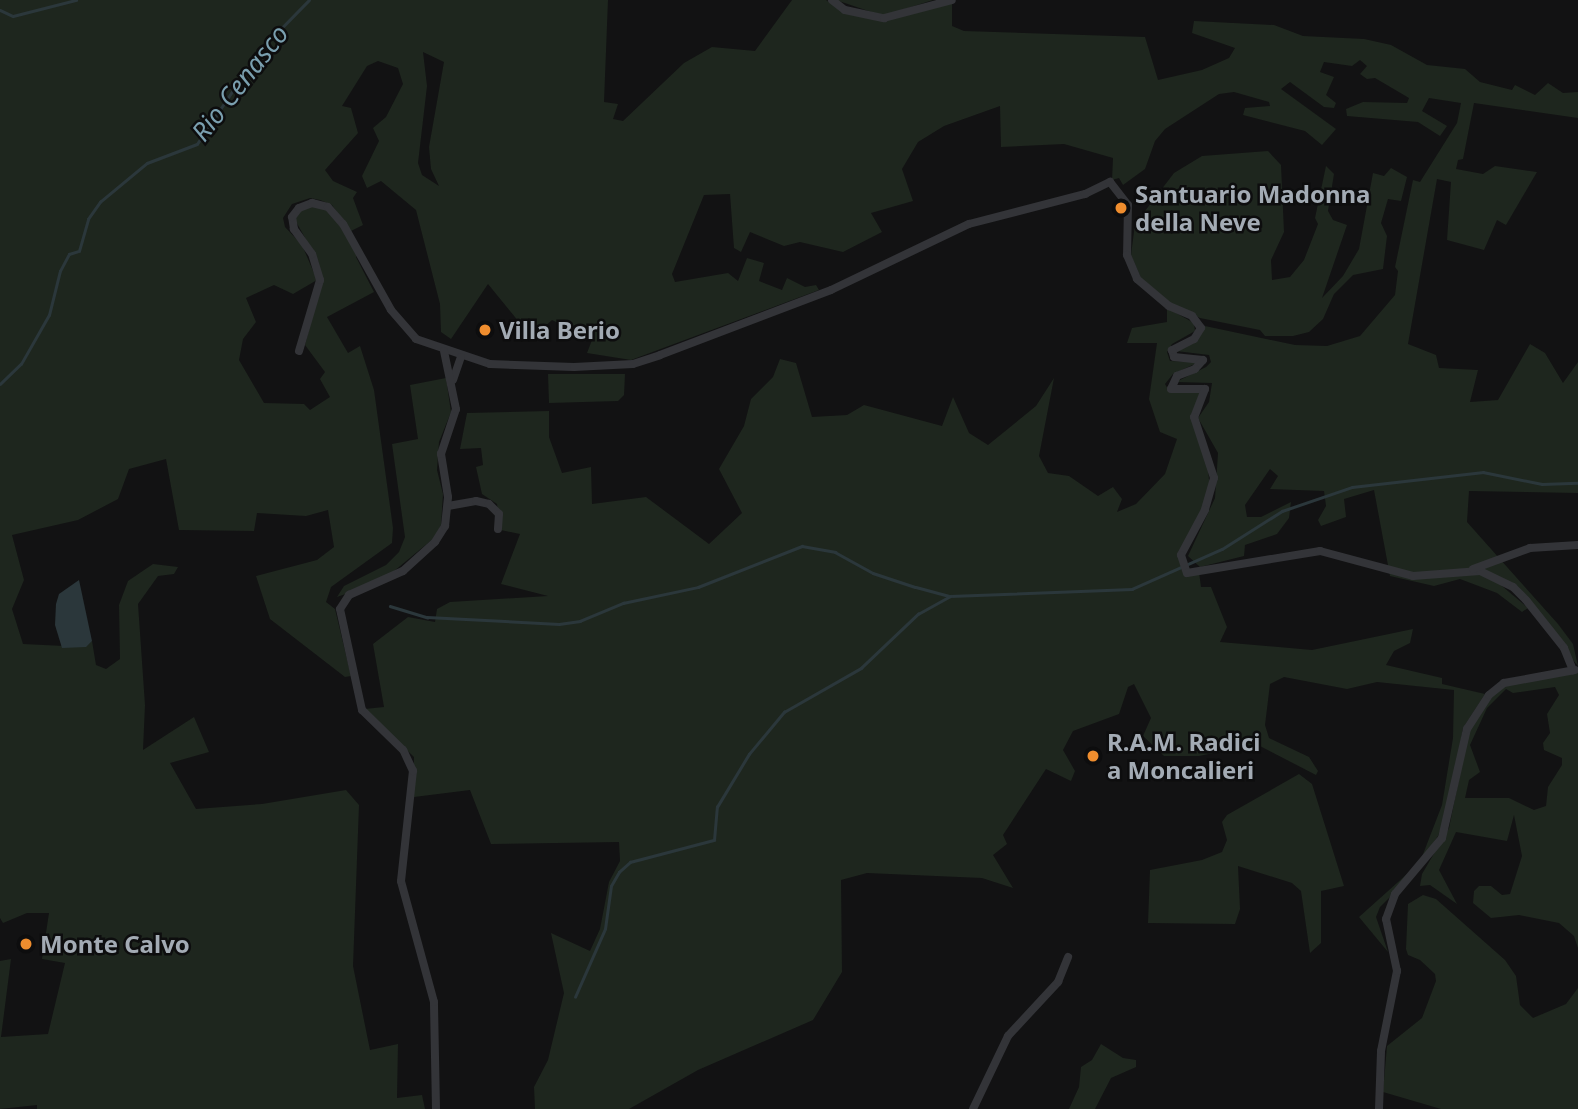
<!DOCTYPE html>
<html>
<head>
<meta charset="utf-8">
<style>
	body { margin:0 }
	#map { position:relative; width:1578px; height:1109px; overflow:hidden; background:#121213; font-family:"Noto Sans",sans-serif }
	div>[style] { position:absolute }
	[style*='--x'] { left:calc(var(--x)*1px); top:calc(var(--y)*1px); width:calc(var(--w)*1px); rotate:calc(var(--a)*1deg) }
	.green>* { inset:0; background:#1e261e }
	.water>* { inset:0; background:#2b373b }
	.stream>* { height:2.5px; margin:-1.25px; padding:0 1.25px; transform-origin:1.25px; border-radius:1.25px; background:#2b373b }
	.street>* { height:8px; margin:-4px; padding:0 4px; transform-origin:4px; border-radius:4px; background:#333438 }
	.dots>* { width:19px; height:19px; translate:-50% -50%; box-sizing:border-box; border:4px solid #0d0d0e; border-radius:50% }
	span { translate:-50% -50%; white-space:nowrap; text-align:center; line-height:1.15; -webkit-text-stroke:5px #0d0d0e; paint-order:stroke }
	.poi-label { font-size:24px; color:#a3abb4; font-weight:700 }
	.left { translate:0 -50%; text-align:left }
	.water-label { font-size:26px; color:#7a9faf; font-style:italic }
</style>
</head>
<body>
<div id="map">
	<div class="green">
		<i style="clip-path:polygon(evenodd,0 0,608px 0,604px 102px,618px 104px,613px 119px,623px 121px,684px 63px,712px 47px,755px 51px,792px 0,826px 0,843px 12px,884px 21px,952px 3px,952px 26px,964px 31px,1145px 37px,1158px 80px,1202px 70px,1229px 58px,1235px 48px,1192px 33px,1194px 21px,1274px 25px,1303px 36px,1364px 39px,1391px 45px,1427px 65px,1465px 69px,1480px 82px,1512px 90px,1515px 85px,1535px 95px,1548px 83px,1563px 93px,1578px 92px,1578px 118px,1474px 103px,1463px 159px,1458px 160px,1456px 169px,1483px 174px,1495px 166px,1537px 172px,1506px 225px,1497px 220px,1484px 250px,1447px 240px,1451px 182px,1437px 179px,1408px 344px,1436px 355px,1439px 368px,1478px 370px,1470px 402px,1498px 400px,1530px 344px,1545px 353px,1563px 383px,1578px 362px,1578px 493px,1469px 491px,1467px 522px,1558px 624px,1573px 644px,1578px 666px,1506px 580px,1502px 586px,1528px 608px,1522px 612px,1497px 593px,1460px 579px,1434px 586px,1390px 576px,1374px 490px,1344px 499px,1346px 517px,1321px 526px,1318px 520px,1326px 506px,1324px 491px,1270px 489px,1278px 476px,1270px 469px,1245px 505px,1247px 517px,1261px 517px,1291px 502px,1289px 518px,1277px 534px,1245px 545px,1244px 556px,1200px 567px,1188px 556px,1215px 498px,1218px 453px,1198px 418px,1209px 402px,1212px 383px,1176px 382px,1206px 367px,1211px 362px,1209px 355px,1176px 351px,1196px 341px,1205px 326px,1295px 345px,1327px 346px,1360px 336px,1395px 295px,1398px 271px,1395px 267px,1413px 180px,1420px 182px,1457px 123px,1461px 103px,1429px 98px,1422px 111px,1447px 126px,1440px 136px,1418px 122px,1347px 116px,1346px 109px,1363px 102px,1407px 103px,1409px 98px,1375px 78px,1367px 79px,1360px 74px,1367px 66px,1360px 60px,1352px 66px,1324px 62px,1320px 72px,1334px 77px,1326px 95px,1336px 103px,1334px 108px,1324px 107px,1290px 82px,1281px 89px,1336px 129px,1322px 145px,1305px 131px,1243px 115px,1245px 108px,1270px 106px,1269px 102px,1234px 92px,1219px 94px,1165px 129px,1155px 141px,1145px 169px,1123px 185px,1119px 178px,1112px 180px,1113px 158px,1064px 144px,1001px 147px,1000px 106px,944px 126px,918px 142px,902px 169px,913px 201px,871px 213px,882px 232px,843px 252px,800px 242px,784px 246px,750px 232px,741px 252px,734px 248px,730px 194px,704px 195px,672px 274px,675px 282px,728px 273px,738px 281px,747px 258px,764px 263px,759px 281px,782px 290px,787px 278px,805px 287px,816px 285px,819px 290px,631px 360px,587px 353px,592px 340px,552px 320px,532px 338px,488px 284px,451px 339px,441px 332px,440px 304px,416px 210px,381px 181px,367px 188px,362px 176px,379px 141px,373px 128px,386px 117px,403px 84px,398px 68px,378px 61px,367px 66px,342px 106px,351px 108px,358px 133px,325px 170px,333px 181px,357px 192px,353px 198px,363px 225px,351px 231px,332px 205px,320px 200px,310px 198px,292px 204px,283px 218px,285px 227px,302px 245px,317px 280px,293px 294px,274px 285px,246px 298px,256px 322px,243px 339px,239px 360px,264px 403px,304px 404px,310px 410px,330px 397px,320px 379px,325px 372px,305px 345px,322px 280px,318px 261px,294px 218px,300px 210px,317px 205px,329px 211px,359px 253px,356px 257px,374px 292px,327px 317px,348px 353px,360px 346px,374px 390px,393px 528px,392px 543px,331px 587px,326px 602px,335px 609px,351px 676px,345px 677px,270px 619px,256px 576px,317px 560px,334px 547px,328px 510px,306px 516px,257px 513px,254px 531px,179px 530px,166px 459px,129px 469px,118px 499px,78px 520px,12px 535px,24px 580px,12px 609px,23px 644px,85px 647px,92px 641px,96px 665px,106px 669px,120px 659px,119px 605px,128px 581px,153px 564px,178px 567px,174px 574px,158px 576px,138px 604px,145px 705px,143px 750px,194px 717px,209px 752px,170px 763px,196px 809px,262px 804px,346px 790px,359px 805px,353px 966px,370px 1050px,398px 1044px,397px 1098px,422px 1095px,425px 1109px,37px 1109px,37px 1105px,0 1109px,0 961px,11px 959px,1px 1037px,48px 1034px,65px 963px,42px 959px,49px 913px,27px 913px,3px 923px,0 918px,0 0,423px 52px,444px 62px,429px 147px,431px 169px,439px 186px,422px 175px,418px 163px,427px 86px,423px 52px)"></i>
		<i style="clip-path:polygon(836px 0,933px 0,883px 16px)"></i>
		<i style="clip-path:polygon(1268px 151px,1281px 165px,1284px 232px,1271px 260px,1272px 280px,1290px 277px,1304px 260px,1318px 224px,1315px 218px,1326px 166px,1334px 174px,1328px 211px,1333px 220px,1347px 225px,1322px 298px,1343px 276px,1359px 249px,1373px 173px,1384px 176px,1391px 168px,1407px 177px,1401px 201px,1388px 199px,1381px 223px,1387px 236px,1383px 269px,1353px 275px,1334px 294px,1323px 319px,1309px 332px,1293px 336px,1265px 336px,1260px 330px,1200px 318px,1171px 303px,1141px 278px,1131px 255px,1135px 224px,1174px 173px,1202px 156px)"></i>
		<i style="clip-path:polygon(1167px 308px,1194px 323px,1195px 331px,1172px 344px,1167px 352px,1170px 361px,1199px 362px,1173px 374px,1165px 384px,1170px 393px,1200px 392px,1191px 417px,1207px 457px,1210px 491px,1183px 548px,1187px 568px,1199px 572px,1201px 587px,1211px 587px,1227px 627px,1220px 642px,1312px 650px,1413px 629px,1410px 643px,1394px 651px,1386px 665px,1442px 678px,1442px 684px,1485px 694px,1463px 728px,1448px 809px,1438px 836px,1420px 862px,1442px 805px,1453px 738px,1454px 690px,1377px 682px,1347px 689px,1284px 677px,1270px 684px,1265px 725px,1269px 738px,1309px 757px,1318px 771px,1316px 775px,1256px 744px,1199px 756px,1164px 756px,1143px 736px,1151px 718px,1134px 684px,1128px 687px,1119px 714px,1073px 731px,1063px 750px,1075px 771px,1071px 781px,1046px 769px,1003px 835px,1007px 844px,993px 855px,1013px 888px,982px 878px,867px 873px,841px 880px,842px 972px,813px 1020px,698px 1070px,629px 1109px,535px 1109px,534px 1087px,548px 1060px,564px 993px,551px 933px,590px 951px,600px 929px,609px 882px,620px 861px,619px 842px,491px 844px,470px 790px,414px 797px,414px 757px,365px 709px,384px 707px,373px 644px,408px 617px,435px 622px,437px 609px,450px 602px,548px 596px,501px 584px,520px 534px,501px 530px,497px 504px,482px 494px,476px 467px,483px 465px,481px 448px,460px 449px,467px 413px,549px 411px,549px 437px,562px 473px,591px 467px,592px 504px,646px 497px,709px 544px,742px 513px,719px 469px,744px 426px,751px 399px,773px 377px,780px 359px,796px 363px,812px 417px,847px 415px,864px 405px,942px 426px,953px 397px,969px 433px,988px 445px,1036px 406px,1054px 378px,1039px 456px,1048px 473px,1069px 476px,1098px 496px,1113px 487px,1122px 499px,1117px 512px,1136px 504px,1165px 474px,1177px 439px,1160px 432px,1149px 399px,1157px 343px,1127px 343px,1132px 328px,1167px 322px)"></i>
		<i style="clip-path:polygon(548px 374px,625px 374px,624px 395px,618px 401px,549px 403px)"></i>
		<i style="clip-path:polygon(446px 378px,451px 412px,439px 442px,437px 470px,443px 494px,441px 525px,434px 538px,382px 581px,337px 597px,344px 586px,386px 565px,399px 552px,405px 537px,392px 444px,418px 439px,410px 385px)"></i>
		<i style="clip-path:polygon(evenodd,1578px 672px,1578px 948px,1574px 936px,1559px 923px,1519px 915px,1491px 918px,1473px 903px,1474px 891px,1479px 886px,1491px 886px,1502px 895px,1510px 894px,1522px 856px,1514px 815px,1507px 841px,1456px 832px,1439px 870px,1457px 904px,1430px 885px,1420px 886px,1422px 874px,1449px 828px,1469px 730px,1491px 697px,1507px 685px,1578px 672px,1555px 687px,1559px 695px,1547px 714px,1550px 733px,1543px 743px,1544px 750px,1562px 758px,1562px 765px,1548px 787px,1546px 806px,1534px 810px,1509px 798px,1465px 798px,1469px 780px,1480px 772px,1470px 745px,1487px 708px,1506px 689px,1513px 693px,1555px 687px)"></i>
		<i style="clip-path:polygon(1299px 774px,1312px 784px,1344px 886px,1321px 891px,1321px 943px,1310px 953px,1301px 891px,1292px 883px,1238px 866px,1240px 909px,1235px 924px,1148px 923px,1150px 870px,1202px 860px,1222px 852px,1227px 840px,1222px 822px,1227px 815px)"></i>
		<i style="clip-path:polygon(1407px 874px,1409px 878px,1380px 907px,1376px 917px,1388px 952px,1359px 917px)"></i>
		<i style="clip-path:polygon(1423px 895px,1436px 899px,1505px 960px,1516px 976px,1520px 1005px,1533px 1018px,1566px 1004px,1578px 988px,1578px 1109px,1441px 1109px,1383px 1092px,1387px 1046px,1422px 1018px,1436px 981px,1435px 974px,1420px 960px,1408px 955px,1406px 949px,1408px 904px)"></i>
		<i style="clip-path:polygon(1101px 1044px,1123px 1058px,1136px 1060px,1136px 1067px,1111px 1078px,1095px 1109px,1069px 1109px,1079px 1087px,1081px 1067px,1092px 1060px)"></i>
	</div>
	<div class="water">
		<i style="clip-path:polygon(79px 580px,92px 641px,86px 647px,62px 648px,55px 625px,56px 604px,59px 594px)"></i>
	</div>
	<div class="stream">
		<i style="--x:0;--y:10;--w:14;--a:25"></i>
		<i style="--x:13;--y:16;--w:65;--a:-14.3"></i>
		<i style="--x:0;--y:384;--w:29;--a:-44"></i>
		<i style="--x:21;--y:364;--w:56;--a:-60.3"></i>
		<i style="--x:49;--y:315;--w:45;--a:-76"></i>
		<i style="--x:60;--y:271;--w:19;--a:-62"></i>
		<i style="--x:69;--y:254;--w:10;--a:-17"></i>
		<i style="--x:79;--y:251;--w:33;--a:-74"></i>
		<i style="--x:88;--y:219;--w:21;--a:-55"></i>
		<i style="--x:100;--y:202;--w:61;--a:-39.7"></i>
		<i style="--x:147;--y:163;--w:53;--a:-20.8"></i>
		<i style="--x:197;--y:144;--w:112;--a:-56.3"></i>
		<i style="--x:259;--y:51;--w:71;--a:-45.6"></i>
		<i style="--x:916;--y:587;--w:35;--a:15"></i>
		<i style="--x:950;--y:596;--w:182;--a:-2.2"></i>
		<i style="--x:1132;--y:589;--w:98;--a:-24"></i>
		<i style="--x:1222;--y:549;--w:71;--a:-32.3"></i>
		<i style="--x:1282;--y:511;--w:74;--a:-18.9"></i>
		<i style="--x:1352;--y:487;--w:132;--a:-6.5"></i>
		<i style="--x:1483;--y:472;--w:60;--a:11.5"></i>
		<i style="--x:1542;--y:484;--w:36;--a:-2"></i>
		<i style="--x:390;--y:606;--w:39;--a:17"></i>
		<i style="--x:427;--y:617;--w:132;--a:3"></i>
		<i style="--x:559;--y:624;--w:21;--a:-8"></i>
		<i style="--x:580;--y:621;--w:47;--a:-22.7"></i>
		<i style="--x:623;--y:603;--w:77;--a:-12"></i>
		<i style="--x:698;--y:587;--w:112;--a:-21.5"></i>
		<i style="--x:802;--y:546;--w:34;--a:10"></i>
		<i style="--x:835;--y:552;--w:43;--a:28.9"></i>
		<i style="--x:873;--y:573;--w:44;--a:18.4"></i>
		<i style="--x:575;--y:997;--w:74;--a:-66.2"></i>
		<i style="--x:605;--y:929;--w:43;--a:-82.1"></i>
		<i style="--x:611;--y:886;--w:16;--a:-60"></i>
		<i style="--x:619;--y:872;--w:15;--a:-42"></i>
		<i style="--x:630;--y:862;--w:87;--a:-14.7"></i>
		<i style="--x:714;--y:840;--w:33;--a:-85"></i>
		<i style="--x:717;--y:807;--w:62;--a:-58.9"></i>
		<i style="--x:749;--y:754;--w:55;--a:-50.2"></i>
		<i style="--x:784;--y:712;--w:89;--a:-29.7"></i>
		<i style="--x:861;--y:668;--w:79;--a:-43.5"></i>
		<i style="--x:918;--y:614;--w:37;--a:-29"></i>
	</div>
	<div class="street">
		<i style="--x:832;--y:0;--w:16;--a:38"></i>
		<i style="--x:845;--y:10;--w:40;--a:12"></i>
		<i style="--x:884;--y:18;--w:70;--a:-14.8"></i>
		<i style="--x:299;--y:351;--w:74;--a:-73.5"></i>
		<i style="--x:320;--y:280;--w:27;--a:-107"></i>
		<i style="--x:312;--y:254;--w:31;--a:-126"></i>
		<i style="--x:294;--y:229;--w:12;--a:-99"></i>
		<i style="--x:292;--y:217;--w:11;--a:-52"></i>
		<i style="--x:299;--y:208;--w:14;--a:-21"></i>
		<i style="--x:312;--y:203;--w:16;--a:14"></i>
		<i style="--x:328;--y:207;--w:23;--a:49"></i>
		<i style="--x:343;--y:224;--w:98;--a:60.8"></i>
		<i style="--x:391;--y:310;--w:38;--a:49"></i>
		<i style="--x:416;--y:339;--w:78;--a:18.7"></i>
		<i style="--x:490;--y:364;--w:84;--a:2"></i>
		<i style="--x:574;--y:367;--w:59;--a:-2.9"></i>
		<i style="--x:633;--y:364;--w:28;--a:-18"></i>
		<i style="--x:660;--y:355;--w:183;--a:-20.8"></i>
		<i style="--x:831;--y:290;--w:153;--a:-25.6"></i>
		<i style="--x:969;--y:224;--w:120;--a:-14.5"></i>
		<i style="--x:1085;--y:194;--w:28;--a:-26"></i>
		<i style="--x:1110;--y:182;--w:29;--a:52"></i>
		<i style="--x:1128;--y:205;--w:50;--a:91.1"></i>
		<i style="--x:1127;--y:255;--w:26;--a:67"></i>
		<i style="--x:1137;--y:279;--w:42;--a:40.2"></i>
		<i style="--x:1169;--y:306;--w:25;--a:23"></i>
		<i style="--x:1192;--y:316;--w:15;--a:53"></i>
		<i style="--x:1201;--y:328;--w:13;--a:122"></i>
		<i style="--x:1194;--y:339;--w:25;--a:153"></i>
		<i style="--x:1172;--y:350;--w:7;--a:74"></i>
		<i style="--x:1174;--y:357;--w:29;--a:6"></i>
		<i style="--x:1203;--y:360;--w:12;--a:132"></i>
		<i style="--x:1195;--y:369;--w:19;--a:159"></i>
		<i style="--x:1177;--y:376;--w:14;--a:115"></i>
		<i style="--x:1171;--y:389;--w:34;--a:0"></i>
		<i style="--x:1205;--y:389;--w:30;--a:111"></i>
		<i style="--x:1194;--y:417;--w:64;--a:71.8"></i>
		<i style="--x:1214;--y:478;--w:33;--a:106"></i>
		<i style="--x:1205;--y:510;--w:51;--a:118.1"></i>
		<i style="--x:1181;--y:555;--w:19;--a:72"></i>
		<i style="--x:1187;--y:573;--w:135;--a:-9.4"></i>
		<i style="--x:1320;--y:551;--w:96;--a:15"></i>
		<i style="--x:1413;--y:576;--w:67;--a:-4.3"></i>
		<i style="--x:1480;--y:571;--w:37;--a:26"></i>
		<i style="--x:1513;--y:587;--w:18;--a:45"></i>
		<i style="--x:1526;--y:600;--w:61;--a:51.6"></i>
		<i style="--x:1564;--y:648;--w:24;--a:68"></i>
		<i style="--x:453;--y:380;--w:24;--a:-71"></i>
		<i style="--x:448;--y:506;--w:28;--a:-10"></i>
		<i style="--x:476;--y:501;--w:13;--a:13"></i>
		<i style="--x:489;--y:504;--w:14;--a:45"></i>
		<i style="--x:499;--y:514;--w:15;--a:94"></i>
		<i style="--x:1473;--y:569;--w:61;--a:-20.2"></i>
		<i style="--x:1530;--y:548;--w:48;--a:-3.6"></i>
		<i style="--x:436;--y:1109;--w:107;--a:-91.1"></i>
		<i style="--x:434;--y:1002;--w:125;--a:-105.3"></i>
		<i style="--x:401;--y:881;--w:111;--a:-83.8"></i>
		<i style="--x:413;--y:771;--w:23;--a:-115"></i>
		<i style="--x:403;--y:750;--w:57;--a:-135.7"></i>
		<i style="--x:362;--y:710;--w:103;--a:-102.3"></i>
		<i style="--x:340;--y:609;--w:17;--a:-57"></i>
		<i style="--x:349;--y:595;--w:59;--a:-24"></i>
		<i style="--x:403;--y:571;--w:43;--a:-42.2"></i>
		<i style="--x:435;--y:542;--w:19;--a:-58"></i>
		<i style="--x:445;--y:526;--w:29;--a:-84"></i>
		<i style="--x:448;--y:497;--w:44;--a:-99.2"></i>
		<i style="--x:441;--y:454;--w:47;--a:-71.6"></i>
		<i style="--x:456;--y:409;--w:59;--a:-101.7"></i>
		<i style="--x:973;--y:1109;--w:81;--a:-64.4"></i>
		<i style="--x:1008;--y:1036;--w:74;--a:-47.2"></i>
		<i style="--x:1058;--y:982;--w:27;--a:-68"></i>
		<i style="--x:1379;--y:1109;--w:58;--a:-88"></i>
		<i style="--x:1381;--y:1051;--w:82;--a:-78.7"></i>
		<i style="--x:1397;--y:971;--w:53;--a:-101.9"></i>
		<i style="--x:1386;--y:919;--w:27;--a:-70"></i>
		<i style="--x:1395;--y:894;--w:73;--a:-50"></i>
		<i style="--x:1442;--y:838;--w:112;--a:-77.1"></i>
		<i style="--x:1467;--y:729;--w:40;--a:-57.1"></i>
		<i style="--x:1489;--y:695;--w:19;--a:-39"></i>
		<i style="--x:1504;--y:683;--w:72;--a:-10.4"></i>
	</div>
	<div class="dots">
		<i style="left:1121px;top:208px;background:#ef8d2e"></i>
		<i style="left:485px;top:330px;background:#ef8d2e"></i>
		<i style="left:1093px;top:756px;background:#ef8d2e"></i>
		<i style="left:26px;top:944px;background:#ef8d2e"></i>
	</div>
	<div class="poi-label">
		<span class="left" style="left:1135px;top:208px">Santuario Madonna<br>della Neve</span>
		<span class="left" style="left:499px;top:330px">Villa Berio</span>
		<span class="left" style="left:1107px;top:756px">R.A.M. Radici<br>a Moncalieri</span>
		<span class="left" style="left:40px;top:944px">Monte Calvo</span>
	</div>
	<div class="water-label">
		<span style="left:240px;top:83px;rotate:-52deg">Rio Cenasco</span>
	</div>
</div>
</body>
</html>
